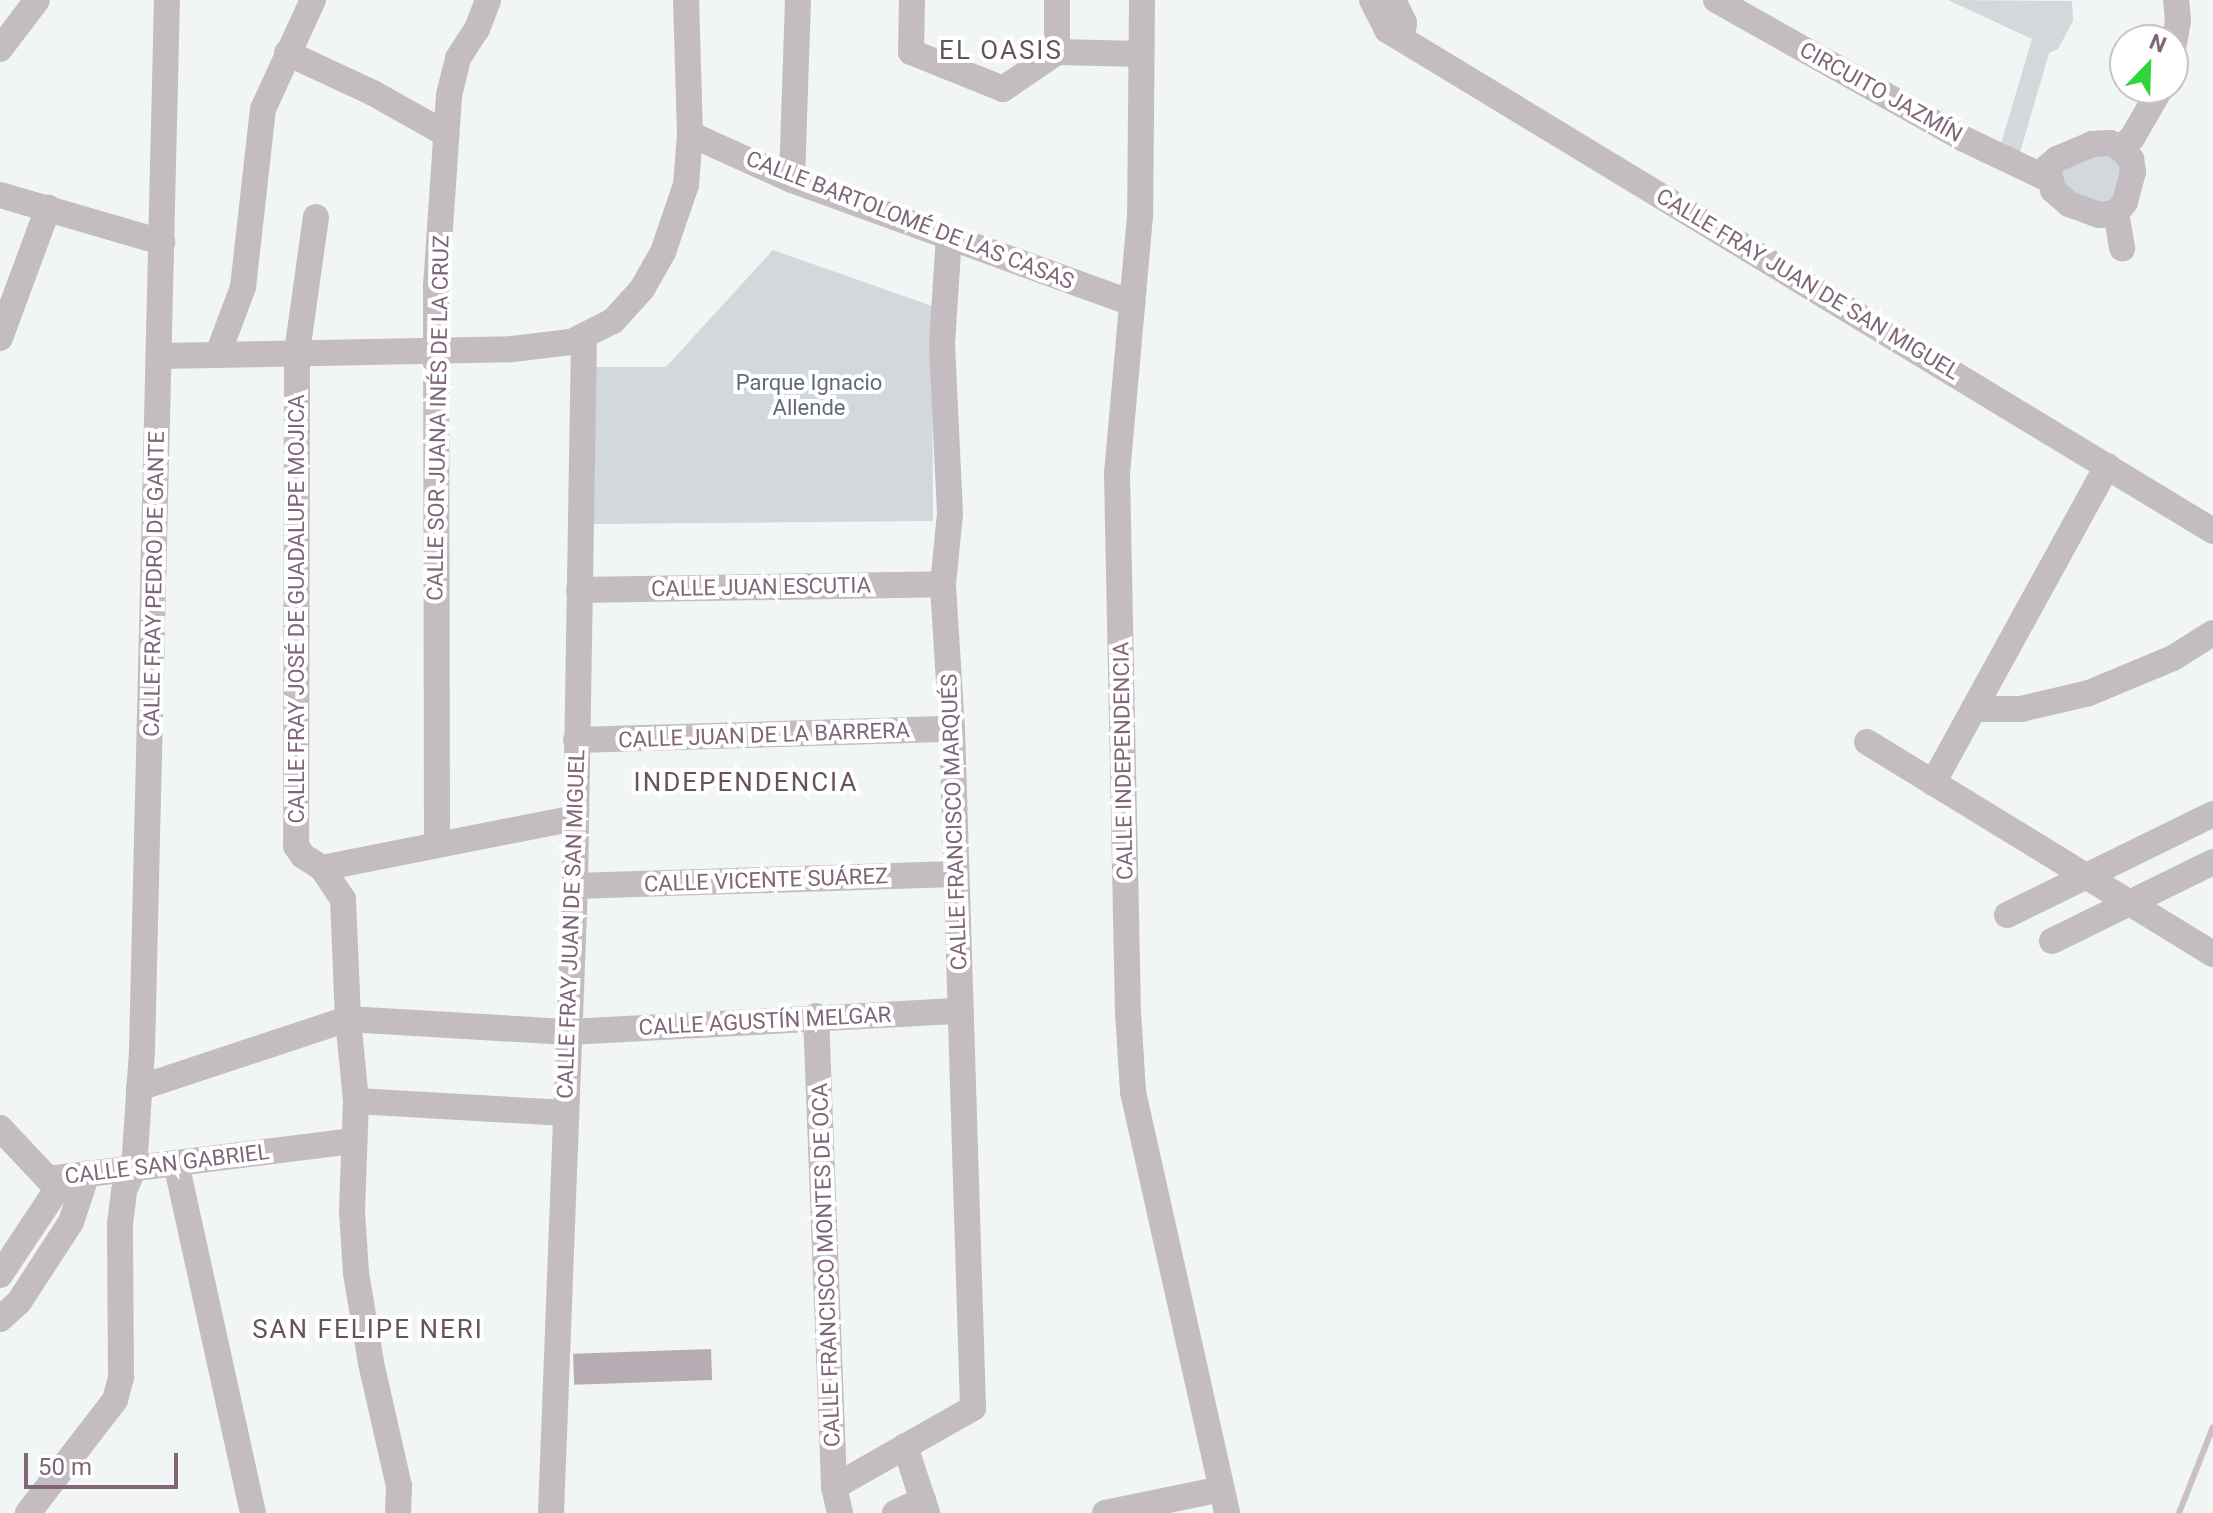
<!DOCTYPE html>
<html>
<head>
<meta charset="utf-8">
<style>
	body { margin:0 }
	#map { position:relative; width:2213px; height:1513px; overflow:hidden; background:#f1f5f4; font-family:Roboto,sans-serif }
	div>[style] { position:absolute }
	[style*='--x'] { left:calc(var(--x)*1px); top:calc(var(--y)*1px); width:calc(var(--w)*1px); rotate:calc(var(--a)*1deg) }
	.green>* { inset:0; background:#d2d8db }
	.stream>* { height:6px; margin:-3px; padding:0 3px; transform-origin:3px; border-radius:3px; background:#cbbec9 }
	.building>* { inset:0; background:#b7acb4; transform-origin:0 0 }
	.minor>* { height:26px; margin:-13px; padding:0 13px; transform-origin:13px; border-radius:13px; background:#c3bcc1 }
	span { translate:-50% -50%; white-space:nowrap; text-align:center; line-height:1.15; -webkit-text-stroke:8px #fff; paint-order:stroke }
	.street-label { font-size:22px; color:#806679 }
	.park-label { font-size:22px; color:#646b78 }
	.quarter-label { font-size:26px; color:#665360; letter-spacing:2px }
	.north { position:absolute; left:2109px; top:24px; width:80px; height:80px; box-sizing:border-box; background:#fff; border:2px solid #ccc2c9; border-radius:50%; rotate:23deg; font-size:22px; font-weight:700; line-height:32px; text-align:center; color:#806679 }
	.north::after { content:''; display:block; margin:auto; width:28px; height:36px; background:#2fd63b; clip-path:polygon(50% 0,100% 100%,50% 72%,0 100%) }
	.scale { position:absolute; left:24px; top:1453px; width:154px; height:36px; box-sizing:border-box; border:4px solid #806679; border-top:0; padding-left:10px; font-size:24px; line-height:28px; white-space:nowrap; color:#806679; -webkit-text-stroke:6px #fff; paint-order:stroke }
</style>
</head>
<body>
<div id="map">
	<div class="green">
		<i style="clip-path:polygon(1948px 0,2072px 1px,2073px 21px,2058px 49px,2049px 53px,2017px 163px,1998px 154px,2032px 39px)"></i>
		<i style="clip-path:polygon(2120px 148px,2125px 202px,2069px 204px,2048px 167px)"></i>
		<i style="clip-path:polygon(773px 250px,932px 306px,933px 521px,593px 524px,594px 367px,666px 367px)"></i>
	</div>
	<div class="stream">
		<i style="--x:2179;--y:1513;--w:92;--a:-68.4"></i>
	</div>
	<div class="building">
		<i style="left:711px;top:1349px;width:31px;height:138px;rotate:88deg"></i>
	</div>
	<div class="minor">
		<i style="--x:912;--y:0;--w:52;--a:91.1"></i>
		<i style="--x:911;--y:52;--w:99;--a:21.9"></i>
		<i style="--x:1003;--y:89;--w:65;--a:-34.4"></i>
		<i style="--x:1057;--y:52;--w:84;--a:1.4"></i>
		<i style="--x:1142;--y:0;--w:216;--a:90.5"></i>
		<i style="--x:1140;--y:216;--w:260;--a:95.1"></i>
		<i style="--x:1117;--y:475;--w:537;--a:88.83"></i>
		<i style="--x:1128;--y:1012;--w:80;--a:86.4"></i>
		<i style="--x:1133;--y:1092;--w:431;--a:77.4"></i>
		<i style="--x:1372;--y:0;--w:34;--a:63"></i>
		<i style="--x:1387;--y:30;--w:966;--a:31.24"></i>
		<i style="--x:1393;--y:0;--w:25;--a:64"></i>
		<i style="--x:1404;--y:23;--w:14;--a:98"></i>
		<i style="--x:1716;--y:0;--w:284;--a:29.3"></i>
		<i style="--x:1964;--y:139;--w:93;--a:25.5"></i>
		<i style="--x:0;--y:49;--w:61;--a:-52.9"></i>
		<i style="--x:2173;--y:49;--w:28;--a:-80"></i>
		<i style="--x:2178;--y:21;--w:21;--a:-95"></i>
		<i style="--x:1057;--y:52;--w:52;--a:-90"></i>
		<i style="--x:287;--y:53;--w:95;--a:24.9"></i>
		<i style="--x:373;--y:93;--w:84;--a:29.3"></i>
		<i style="--x:690;--y:134;--w:112;--a:24.3"></i>
		<i style="--x:792;--y:180;--w:362;--a:19.9"></i>
		<i style="--x:2110;--y:143;--w:11;--a:27"></i>
		<i style="--x:2120;--y:148;--w:16;--a:45"></i>
		<i style="--x:2131;--y:159;--w:13;--a:81"></i>
		<i style="--x:2133;--y:172;--w:31;--a:105"></i>
		<i style="--x:2125;--y:202;--w:14;--a:129"></i>
		<i style="--x:2116;--y:213;--w:17;--a:173"></i>
		<i style="--x:2099;--y:215;--w:32;--a:-160"></i>
		<i style="--x:2069;--y:204;--w:21;--a:-139"></i>
		<i style="--x:2053;--y:190;--w:24;--a:-102"></i>
		<i style="--x:2048;--y:167;--w:12;--a:-42"></i>
		<i style="--x:2057;--y:159;--w:38;--a:-23"></i>
		<i style="--x:2092;--y:144;--w:18;--a:-3"></i>
		<i style="--x:2120;--y:148;--w:16;--a:-40"></i>
		<i style="--x:2132;--y:138;--w:58;--a:-59.9"></i>
		<i style="--x:792;--y:180;--w:180;--a:-88.1"></i>
		<i style="--x:0;--y:195;--w:169;--a:16.2"></i>
		<i style="--x:2116;--y:213;--w:36;--a:80"></i>
		<i style="--x:316;--y:217;--w:136;--a:98"></i>
		<i style="--x:297;--y:352;--w:494;--a:90.1"></i>
		<i style="--x:296;--y:846;--w:12;--a:55"></i>
		<i style="--x:303;--y:856;--w:22;--a:32"></i>
		<i style="--x:322;--y:868;--w:37;--a:56"></i>
		<i style="--x:343;--y:899;--w:120;--a:87.6"></i>
		<i style="--x:348;--y:1019;--w:82;--a:84.4"></i>
		<i style="--x:356;--y:1101;--w:110;--a:92.1"></i>
		<i style="--x:352;--y:1211;--w:62;--a:86.3"></i>
		<i style="--x:356;--y:1273;--w:91;--a:80.5"></i>
		<i style="--x:371;--y:1363;--w:126;--a:77.2"></i>
		<i style="--x:399;--y:1486;--w:27;--a:92"></i>
		<i style="--x:0;--y:338;--w:139;--a:-69.7"></i>
		<i style="--x:218;--y:354;--w:72;--a:-69.5"></i>
		<i style="--x:243;--y:287;--w:179;--a:-83.6"></i>
		<i style="--x:263;--y:109;--w:120;--a:-65.4"></i>
		<i style="--x:160;--y:356;--w:352;--a:-1.1"></i>
		<i style="--x:512;--y:349;--w:59;--a:-6.8"></i>
		<i style="--x:571;--y:342;--w:47;--a:-26.6"></i>
		<i style="--x:613;--y:321;--w:43;--a:-47.8"></i>
		<i style="--x:642;--y:289;--w:43;--a:-60.4"></i>
		<i style="--x:663;--y:252;--w:71;--a:-71.1"></i>
		<i style="--x:686;--y:185;--w:51;--a:-85.5"></i>
		<i style="--x:690;--y:134;--w:134;--a:-91.7"></i>
		<i style="--x:579;--y:590;--w:364;--a:-0.9"></i>
		<i style="--x:1974;--y:709;--w:47;--a:0"></i>
		<i style="--x:2021;--y:709;--w:70;--a:-13.2"></i>
		<i style="--x:2089;--y:693;--w:91;--a:-22.6"></i>
		<i style="--x:2173;--y:658;--w:47;--a:-32"></i>
		<i style="--x:576;--y:740;--w:376;--a:-1.7"></i>
		<i style="--x:1867;--y:742;--w:406;--a:31.5"></i>
		<i style="--x:1933;--y:783;--w:362;--a:-61.2"></i>
		<i style="--x:437;--y:845;--w:558;--a:-90.1"></i>
		<i style="--x:436;--y:287;--w:192;--a:-86.1"></i>
		<i style="--x:449;--y:95;--w:38;--a:-76"></i>
		<i style="--x:458;--y:58;--w:35;--a:-57"></i>
		<i style="--x:477;--y:29;--w:31;--a:-69"></i>
		<i style="--x:322;--y:868;--w:258;--a:-11.2"></i>
		<i style="--x:575;--y:886;--w:381;--a:-1.8"></i>
		<i style="--x:2007;--y:915;--w:229;--a:-26.1"></i>
		<i style="--x:2052;--y:941;--w:179;--a:-26.1"></i>
		<i style="--x:816;--y:1016;--w:471;--a:87.8"></i>
		<i style="--x:834;--y:1487;--w:27;--a:77"></i>
		<i style="--x:139;--y:1088;--w:220;--a:-18.3"></i>
		<i style="--x:348;--y:1019;--w:221;--a:3.4"></i>
		<i style="--x:569;--y:1032;--w:392;--a:-3.1"></i>
		<i style="--x:356;--y:1101;--w:210;--a:3.3"></i>
		<i style="--x:0;--y:1128;--w:70;--a:46.7"></i>
		<i style="--x:48;--y:1179;--w:308;--a:-7.1"></i>
		<i style="--x:176;--y:1163;--w:358;--a:77.6"></i>
		<i style="--x:0;--y:1275;--w:118;--a:-56.4"></i>
		<i style="--x:0;--y:1319;--w:25;--a:-42"></i>
		<i style="--x:19;--y:1302;--w:95;--a:-57"></i>
		<i style="--x:71;--y:1222;--w:51;--a:-71.6"></i>
		<i style="--x:905;--y:1446;--w:71;--a:71.8"></i>
		<i style="--x:834;--y:1487;--w:160;--a:-29.6"></i>
		<i style="--x:973;--y:1408;--w:679;--a:-91.77"></i>
		<i style="--x:952;--y:729;--w:145;--a:-93.6"></i>
		<i style="--x:943;--y:584;--w:70;--a:-84.3"></i>
		<i style="--x:950;--y:514;--w:170;--a:-92.7"></i>
		<i style="--x:942;--y:344;--w:107;--a:-86.3"></i>
		<i style="--x:28;--y:1513;--w:143;--a:-52.4"></i>
		<i style="--x:115;--y:1400;--w:24;--a:-75"></i>
		<i style="--x:121;--y:1377;--w:153;--a:-90.4"></i>
		<i style="--x:120;--y:1224;--w:33;--a:-83"></i>
		<i style="--x:124;--y:1191;--w:25;--a:-67"></i>
		<i style="--x:134;--y:1168;--w:118;--a:-86.1"></i>
		<i style="--x:142;--y:1050;--w:1050;--a:-88.64"></i>
		<i style="--x:551;--y:1513;--w:627;--a:-87.81"></i>
		<i style="--x:575;--y:886;--w:550;--a:-89.06"></i>
		<i style="--x:895;--y:1513;--w:31;--a:-25"></i>
		<i style="--x:1105;--y:1513;--w:119;--a:-11.6"></i>
	</div>
	<div class="street-label">
		<span style="left:1881px;top:92px;rotate:29deg">CIRCUITO JAZMÍN</span>
		<span style="left:910px;top:220px;rotate:21deg">CALLE BARTOLOMÉ DE LAS CASAS</span>
		<span style="left:1808px;top:284px;rotate:31deg">CALLE FRAY JUAN DE SAN MIGUEL</span>
		<span style="left:438px;top:418px;rotate:-89deg">CALLE SOR JUANA INÉS DE LA CRUZ</span>
		<span style="left:154px;top:584px;rotate:-89deg">CALLE FRAY PEDRO DE GANTE</span>
		<span style="left:761px;top:587px;rotate:-1deg">CALLE JUAN ESCUTIA</span>
		<span style="left:297px;top:609px;rotate:-90deg">CALLE FRAY JOSÉ DE GUADALUPE MOJICA</span>
		<span style="left:764px;top:735px;rotate:-2deg">CALLE JUAN DE LA BARRERA</span>
		<span style="left:1123px;top:761px;rotate:-91deg">CALLE INDEPENDENCIA</span>
		<span style="left:954px;top:822px;rotate:-92deg">CALLE FRANCISCO MARQUÉS</span>
		<span style="left:766px;top:880px;rotate:-2deg">CALLE VICENTE SUÁREZ</span>
		<span style="left:571px;top:924px;rotate:-88deg">CALLE FRAY JUAN DE SAN MIGUEL</span>
		<span style="left:765px;top:1021px;rotate:-3deg">CALLE AGUSTÍN MELGAR</span>
		<span style="left:167px;top:1164px;rotate:-7deg">CALLE SAN GABRIEL</span>
		<span style="left:826px;top:1265px;rotate:-92deg">CALLE FRANCISCO MONTES DE OCA</span>
	</div>
	<div class="park-label">
		<span style="left:809px;top:395px">Parque Ignacio<br>Allende</span>
	</div>
	<div class="quarter-label">
		<span style="left:1001px;top:51px">EL OASIS</span>
		<span style="left:746px;top:783px">INDEPENDENCIA</span>
		<span style="left:368px;top:1330px">SAN FELIPE NERI</span>
	</div>
	<div class="north">N</div>
	<div class="scale">50 m</div>
</div>
</body>
</html>
